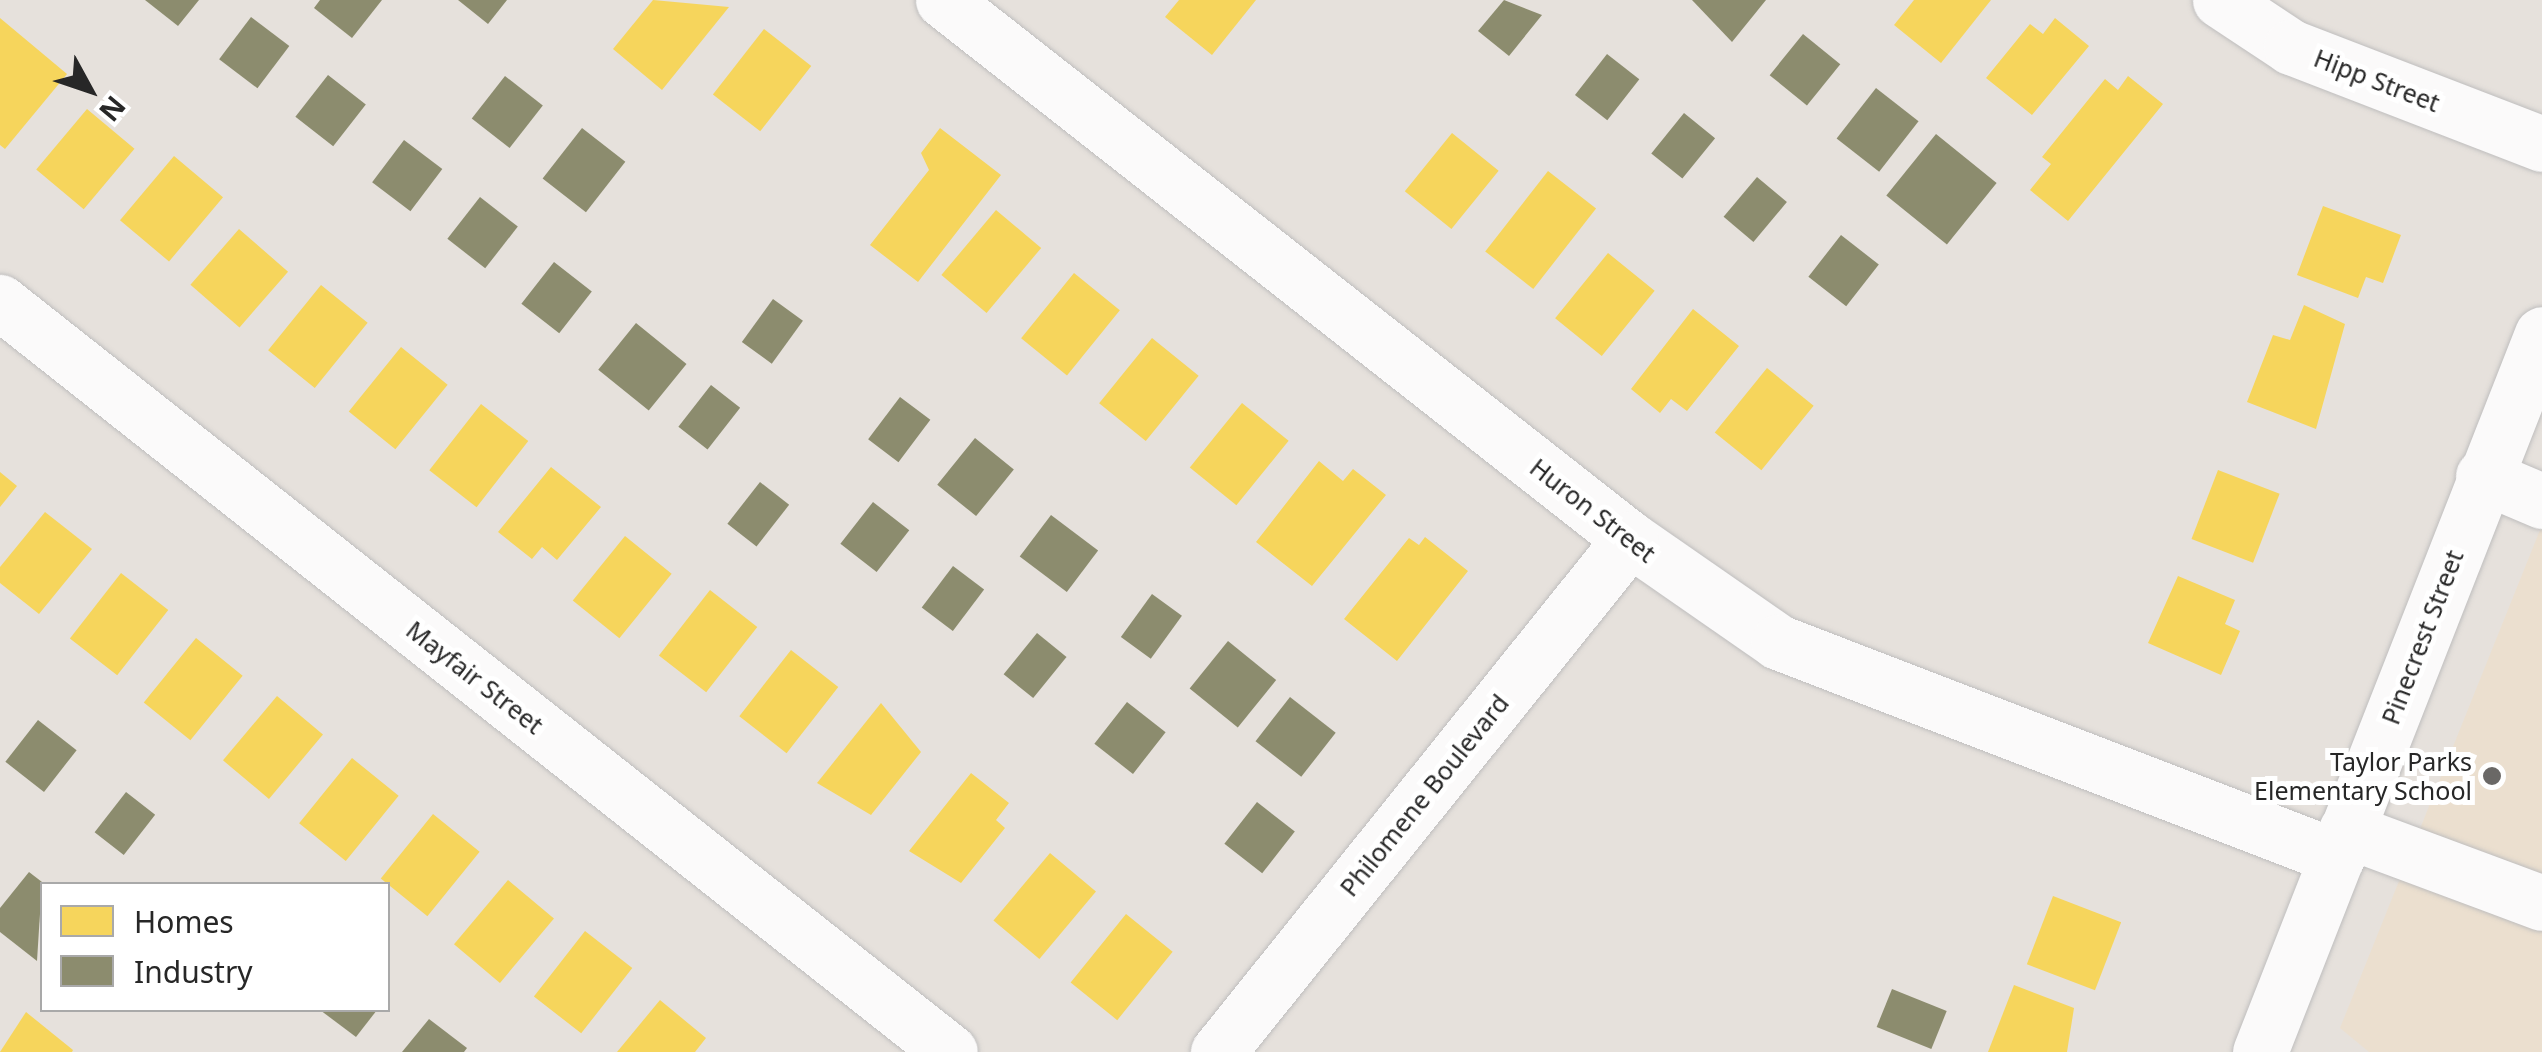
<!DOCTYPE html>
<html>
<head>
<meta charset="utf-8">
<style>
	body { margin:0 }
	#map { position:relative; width:2542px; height:1052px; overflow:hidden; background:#e6e1dc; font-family:"Noto Sans",sans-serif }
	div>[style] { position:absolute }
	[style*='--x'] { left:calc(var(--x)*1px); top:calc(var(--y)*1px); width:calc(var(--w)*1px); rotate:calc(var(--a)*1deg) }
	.education>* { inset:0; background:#ebdfcf }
	.homes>* { inset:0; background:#f6d55c; transform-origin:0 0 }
	.industry>* { inset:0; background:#8c8c6e; transform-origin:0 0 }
	.roads { filter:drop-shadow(0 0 2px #bfbebe) drop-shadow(0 0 2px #bfbebe) }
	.minor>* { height:55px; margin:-27.5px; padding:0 27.5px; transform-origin:27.5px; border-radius:27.5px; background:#fbfafa }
	.dots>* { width:28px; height:28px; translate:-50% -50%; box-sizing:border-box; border:5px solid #fff; border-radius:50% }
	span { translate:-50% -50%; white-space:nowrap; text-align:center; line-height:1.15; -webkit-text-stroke:10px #fff; paint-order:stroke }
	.street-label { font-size:25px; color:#272727 }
	.poi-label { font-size:25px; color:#272727 }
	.right { translate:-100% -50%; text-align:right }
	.legend { position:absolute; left:40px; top:882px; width:350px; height:130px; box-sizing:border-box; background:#fff; border:2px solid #a9a9a9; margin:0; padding:12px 18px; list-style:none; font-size:30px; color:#272727 }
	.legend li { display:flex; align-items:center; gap:20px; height:50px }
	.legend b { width:50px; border:2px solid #a9a9a9 }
	.north { position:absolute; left:40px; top:40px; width:100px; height:100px; -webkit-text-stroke:8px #fff; paint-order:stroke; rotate:130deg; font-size:28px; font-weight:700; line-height:40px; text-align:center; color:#272727 }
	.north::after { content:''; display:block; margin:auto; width:35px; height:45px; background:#272727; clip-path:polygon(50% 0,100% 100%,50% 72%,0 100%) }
</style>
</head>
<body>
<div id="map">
	<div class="education">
		<i style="clip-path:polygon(2542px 525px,2542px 1052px,2369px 1052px,2340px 1028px)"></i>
	</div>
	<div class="homes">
		<i style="clip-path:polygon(653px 0,729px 7px,662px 90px,613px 49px)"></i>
		<i style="clip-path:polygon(1179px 0,1256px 0,1212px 55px,1165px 17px)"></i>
		<i style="clip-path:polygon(1914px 0,1991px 0,1941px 63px,1894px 25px)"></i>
		<i style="clip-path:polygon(0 18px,67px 74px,5px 149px,0 145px)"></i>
		<i style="clip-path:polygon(2055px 18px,2089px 46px,2032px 115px,1986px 78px,2030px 24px,2043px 34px)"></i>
		<i style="left:764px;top:29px;width:60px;height:83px;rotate:38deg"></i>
		<i style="clip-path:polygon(2128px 76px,2163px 104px,2068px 221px,2030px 190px,2051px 164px,2042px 157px,2105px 79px,2118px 90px)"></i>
		<i style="left:87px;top:109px;width:62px;height:79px;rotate:40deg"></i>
		<i style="clip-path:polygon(940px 128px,1001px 175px,918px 282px,870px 245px,929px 170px,921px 153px)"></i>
		<i style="left:1452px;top:133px;width:60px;height:75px;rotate:39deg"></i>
		<i style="left:174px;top:156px;width:64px;height:84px;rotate:40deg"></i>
		<i style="left:1548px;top:171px;width:61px;height:102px;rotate:38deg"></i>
		<i style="clip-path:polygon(2323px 206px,2401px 235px,2383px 283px,2366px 277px,2358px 298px,2297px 275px)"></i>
		<i style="left:996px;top:210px;width:59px;height:85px;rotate:40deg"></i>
		<i style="left:239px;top:229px;width:65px;height:74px;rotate:41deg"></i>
		<i style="left:1608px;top:253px;width:60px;height:84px;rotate:39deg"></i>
		<i style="left:1074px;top:273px;width:59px;height:84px;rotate:39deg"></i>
		<i style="left:321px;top:285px;width:60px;height:84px;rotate:39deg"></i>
		<i style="clip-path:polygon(2304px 305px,2345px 324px,2316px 429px,2247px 402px,2273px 335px,2290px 340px)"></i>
		<i style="clip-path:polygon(1693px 309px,1739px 346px,1687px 411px,1671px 399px,1660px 413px,1631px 389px)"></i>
		<i style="left:1152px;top:338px;width:60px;height:84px;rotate:39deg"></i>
		<i style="left:401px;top:347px;width:60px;height:83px;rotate:39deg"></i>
		<i style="left:1767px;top:368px;width:60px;height:83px;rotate:39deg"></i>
		<i style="left:1242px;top:403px;width:60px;height:83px;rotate:39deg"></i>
		<i style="left:481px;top:404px;width:60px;height:84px;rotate:38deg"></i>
		<i style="clip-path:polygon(1319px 461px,1343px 481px,1353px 469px,1386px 495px,1312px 586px,1256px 542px)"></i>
		<i style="clip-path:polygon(551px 467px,601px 507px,557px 560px,542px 547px,532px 559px,498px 532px)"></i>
		<i style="left:2218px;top:470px;width:66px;height:74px;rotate:21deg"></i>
		<i style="clip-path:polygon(0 472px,17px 486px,0 507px)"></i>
		<i style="clip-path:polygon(45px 512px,92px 549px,39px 614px,0 583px,0 567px)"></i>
		<i style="left:625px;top:536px;width:60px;height:83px;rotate:39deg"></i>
		<i style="clip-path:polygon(1425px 537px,1468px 571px,1397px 661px,1344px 619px,1409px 538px,1419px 545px)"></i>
		<i style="left:121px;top:573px;width:60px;height:83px;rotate:38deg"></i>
		<i style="clip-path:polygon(2178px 576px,2235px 600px,2225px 624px,2240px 631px,2221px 675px,2148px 643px)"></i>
		<i style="left:710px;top:590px;width:60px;height:83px;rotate:38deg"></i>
		<i style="left:196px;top:638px;width:60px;height:83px;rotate:39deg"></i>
		<i style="left:791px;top:650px;width:60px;height:84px;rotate:38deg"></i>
		<i style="left:277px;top:696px;width:60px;height:84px;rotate:40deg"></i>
		<i style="clip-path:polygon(881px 703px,921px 752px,871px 815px,817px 783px)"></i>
		<i style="left:352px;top:758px;width:60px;height:84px;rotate:39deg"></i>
		<i style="clip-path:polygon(971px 773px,1009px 803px,996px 820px,1005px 828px,961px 883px,909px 851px)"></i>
		<i style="left:433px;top:814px;width:60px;height:83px;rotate:39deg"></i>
		<i style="left:1050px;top:853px;width:60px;height:88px;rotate:40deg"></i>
		<i style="left:508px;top:880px;width:60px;height:84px;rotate:40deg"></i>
		<i style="left:2053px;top:896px;width:73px;height:73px;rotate:21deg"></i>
		<i style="left:1126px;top:914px;width:60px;height:88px;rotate:39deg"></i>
		<i style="left:585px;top:931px;width:60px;height:83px;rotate:38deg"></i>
		<i style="clip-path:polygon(2014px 985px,2074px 1008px,2067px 1052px,1988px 1052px)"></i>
		<i style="clip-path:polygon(660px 1000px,706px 1038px,695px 1052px,617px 1052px)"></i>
		<i style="clip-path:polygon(26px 1012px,73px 1050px,72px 1052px,0 1052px)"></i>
	</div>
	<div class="industry">
		<i style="clip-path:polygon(145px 0,199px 0,178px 26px)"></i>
		<i style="clip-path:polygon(320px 0,382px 0,352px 38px,314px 8px)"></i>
		<i style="clip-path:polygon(458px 0,507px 0,488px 24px)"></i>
		<i style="clip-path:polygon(1504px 0,1542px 15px,1509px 56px,1478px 31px)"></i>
		<i style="clip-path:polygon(1692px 0,1766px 0,1732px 42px)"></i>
		<i style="left:251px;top:17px;width:48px;height:53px;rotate:37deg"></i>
		<i style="left:1803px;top:34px;width:48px;height:53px;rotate:39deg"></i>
		<i style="left:1607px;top:54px;width:41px;height:52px;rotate:38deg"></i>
		<i style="left:328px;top:75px;width:48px;height:53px;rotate:38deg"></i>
		<i style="left:505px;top:76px;width:48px;height:54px;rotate:38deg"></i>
		<i style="left:1876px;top:88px;width:54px;height:64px;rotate:38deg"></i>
		<i style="left:1684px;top:113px;width:40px;height:52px;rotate:39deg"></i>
		<i style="left:582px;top:128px;width:55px;height:64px;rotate:38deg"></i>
		<i style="left:1936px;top:134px;width:78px;height:79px;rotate:39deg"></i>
		<i style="left:404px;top:140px;width:48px;height:53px;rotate:37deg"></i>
		<i style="left:1757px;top:177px;width:39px;height:52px;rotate:40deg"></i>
		<i style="left:480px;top:197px;width:48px;height:53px;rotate:38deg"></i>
		<i style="left:1841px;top:235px;width:48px;height:53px;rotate:38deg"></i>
		<i style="left:554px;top:262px;width:48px;height:53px;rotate:38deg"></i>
		<i style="left:773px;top:299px;width:37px;height:53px;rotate:36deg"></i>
		<i style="left:636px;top:323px;width:65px;height:60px;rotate:39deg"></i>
		<i style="left:711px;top:385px;width:37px;height:53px;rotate:38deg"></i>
		<i style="left:900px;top:397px;width:38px;height:53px;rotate:37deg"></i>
		<i style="left:975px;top:438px;width:50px;height:60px;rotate:39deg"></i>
		<i style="left:760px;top:482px;width:37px;height:53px;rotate:38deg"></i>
		<i style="left:873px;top:502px;width:46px;height:53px;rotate:38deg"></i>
		<i style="left:1051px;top:515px;width:59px;height:52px;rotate:37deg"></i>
		<i style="left:953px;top:566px;width:39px;height:52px;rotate:37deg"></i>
		<i style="left:1152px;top:594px;width:37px;height:53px;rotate:36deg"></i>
		<i style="left:1037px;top:633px;width:38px;height:53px;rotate:39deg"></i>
		<i style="left:1228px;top:641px;width:62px;height:61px;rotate:39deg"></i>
		<i style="left:1290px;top:697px;width:58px;height:56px;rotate:38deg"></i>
		<i style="left:1127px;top:702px;width:49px;height:53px;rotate:38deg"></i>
		<i style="left:38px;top:720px;width:49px;height:53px;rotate:38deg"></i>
		<i style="left:126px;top:792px;width:37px;height:51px;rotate:38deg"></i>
		<i style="left:1257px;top:802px;width:48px;height:53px;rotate:38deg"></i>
		<i style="clip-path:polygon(29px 872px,42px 882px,37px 961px,0 932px,0 908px)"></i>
		<i style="left:1892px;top:989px;width:59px;height:41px;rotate:22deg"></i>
		<i style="clip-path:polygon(320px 1010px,377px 1010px,356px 1037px)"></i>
		<i style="clip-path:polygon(429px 1019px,467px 1048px,464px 1052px,402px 1052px)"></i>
	</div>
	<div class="roads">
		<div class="minor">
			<i style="--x:943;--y:0;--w:873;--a:38.12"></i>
			<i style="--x:1630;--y:539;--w:180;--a:34.8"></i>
			<i style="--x:1778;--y:642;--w:599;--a:21.04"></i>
			<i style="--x:2220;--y:0;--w:85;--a:33.5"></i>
			<i style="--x:2291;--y:47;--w:269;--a:21.1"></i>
			<i style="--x:0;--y:302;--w:1210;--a:38.29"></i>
			<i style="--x:2483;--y:476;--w:64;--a:23"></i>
			<i style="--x:2346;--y:830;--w:209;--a:20.4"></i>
			<i style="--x:1218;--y:1052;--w:658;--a:-51.23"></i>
			<i style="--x:2260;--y:1052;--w:771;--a:-68.56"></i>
		</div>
	</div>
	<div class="dots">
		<i style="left:2492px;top:776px;background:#6a6866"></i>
	</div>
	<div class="street-label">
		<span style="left:2377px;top:80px;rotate:21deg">Hipp Street</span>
		<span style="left:1593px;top:510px;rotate:38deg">Huron Street</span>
		<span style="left:2422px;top:637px;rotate:-69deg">Pinecrest Street</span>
		<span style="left:475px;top:677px;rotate:38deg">Mayfair Street</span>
		<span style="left:1424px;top:795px;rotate:-51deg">Philomene Boulevard</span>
	</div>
	<div class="poi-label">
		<span class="right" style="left:2472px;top:776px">Taylor Parks<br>Elementary School</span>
	</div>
	<ul class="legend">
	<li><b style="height:28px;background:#f6d55c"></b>Homes</li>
	<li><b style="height:28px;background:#8c8c6e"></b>Industry</li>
	</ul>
	<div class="north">N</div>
</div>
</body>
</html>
